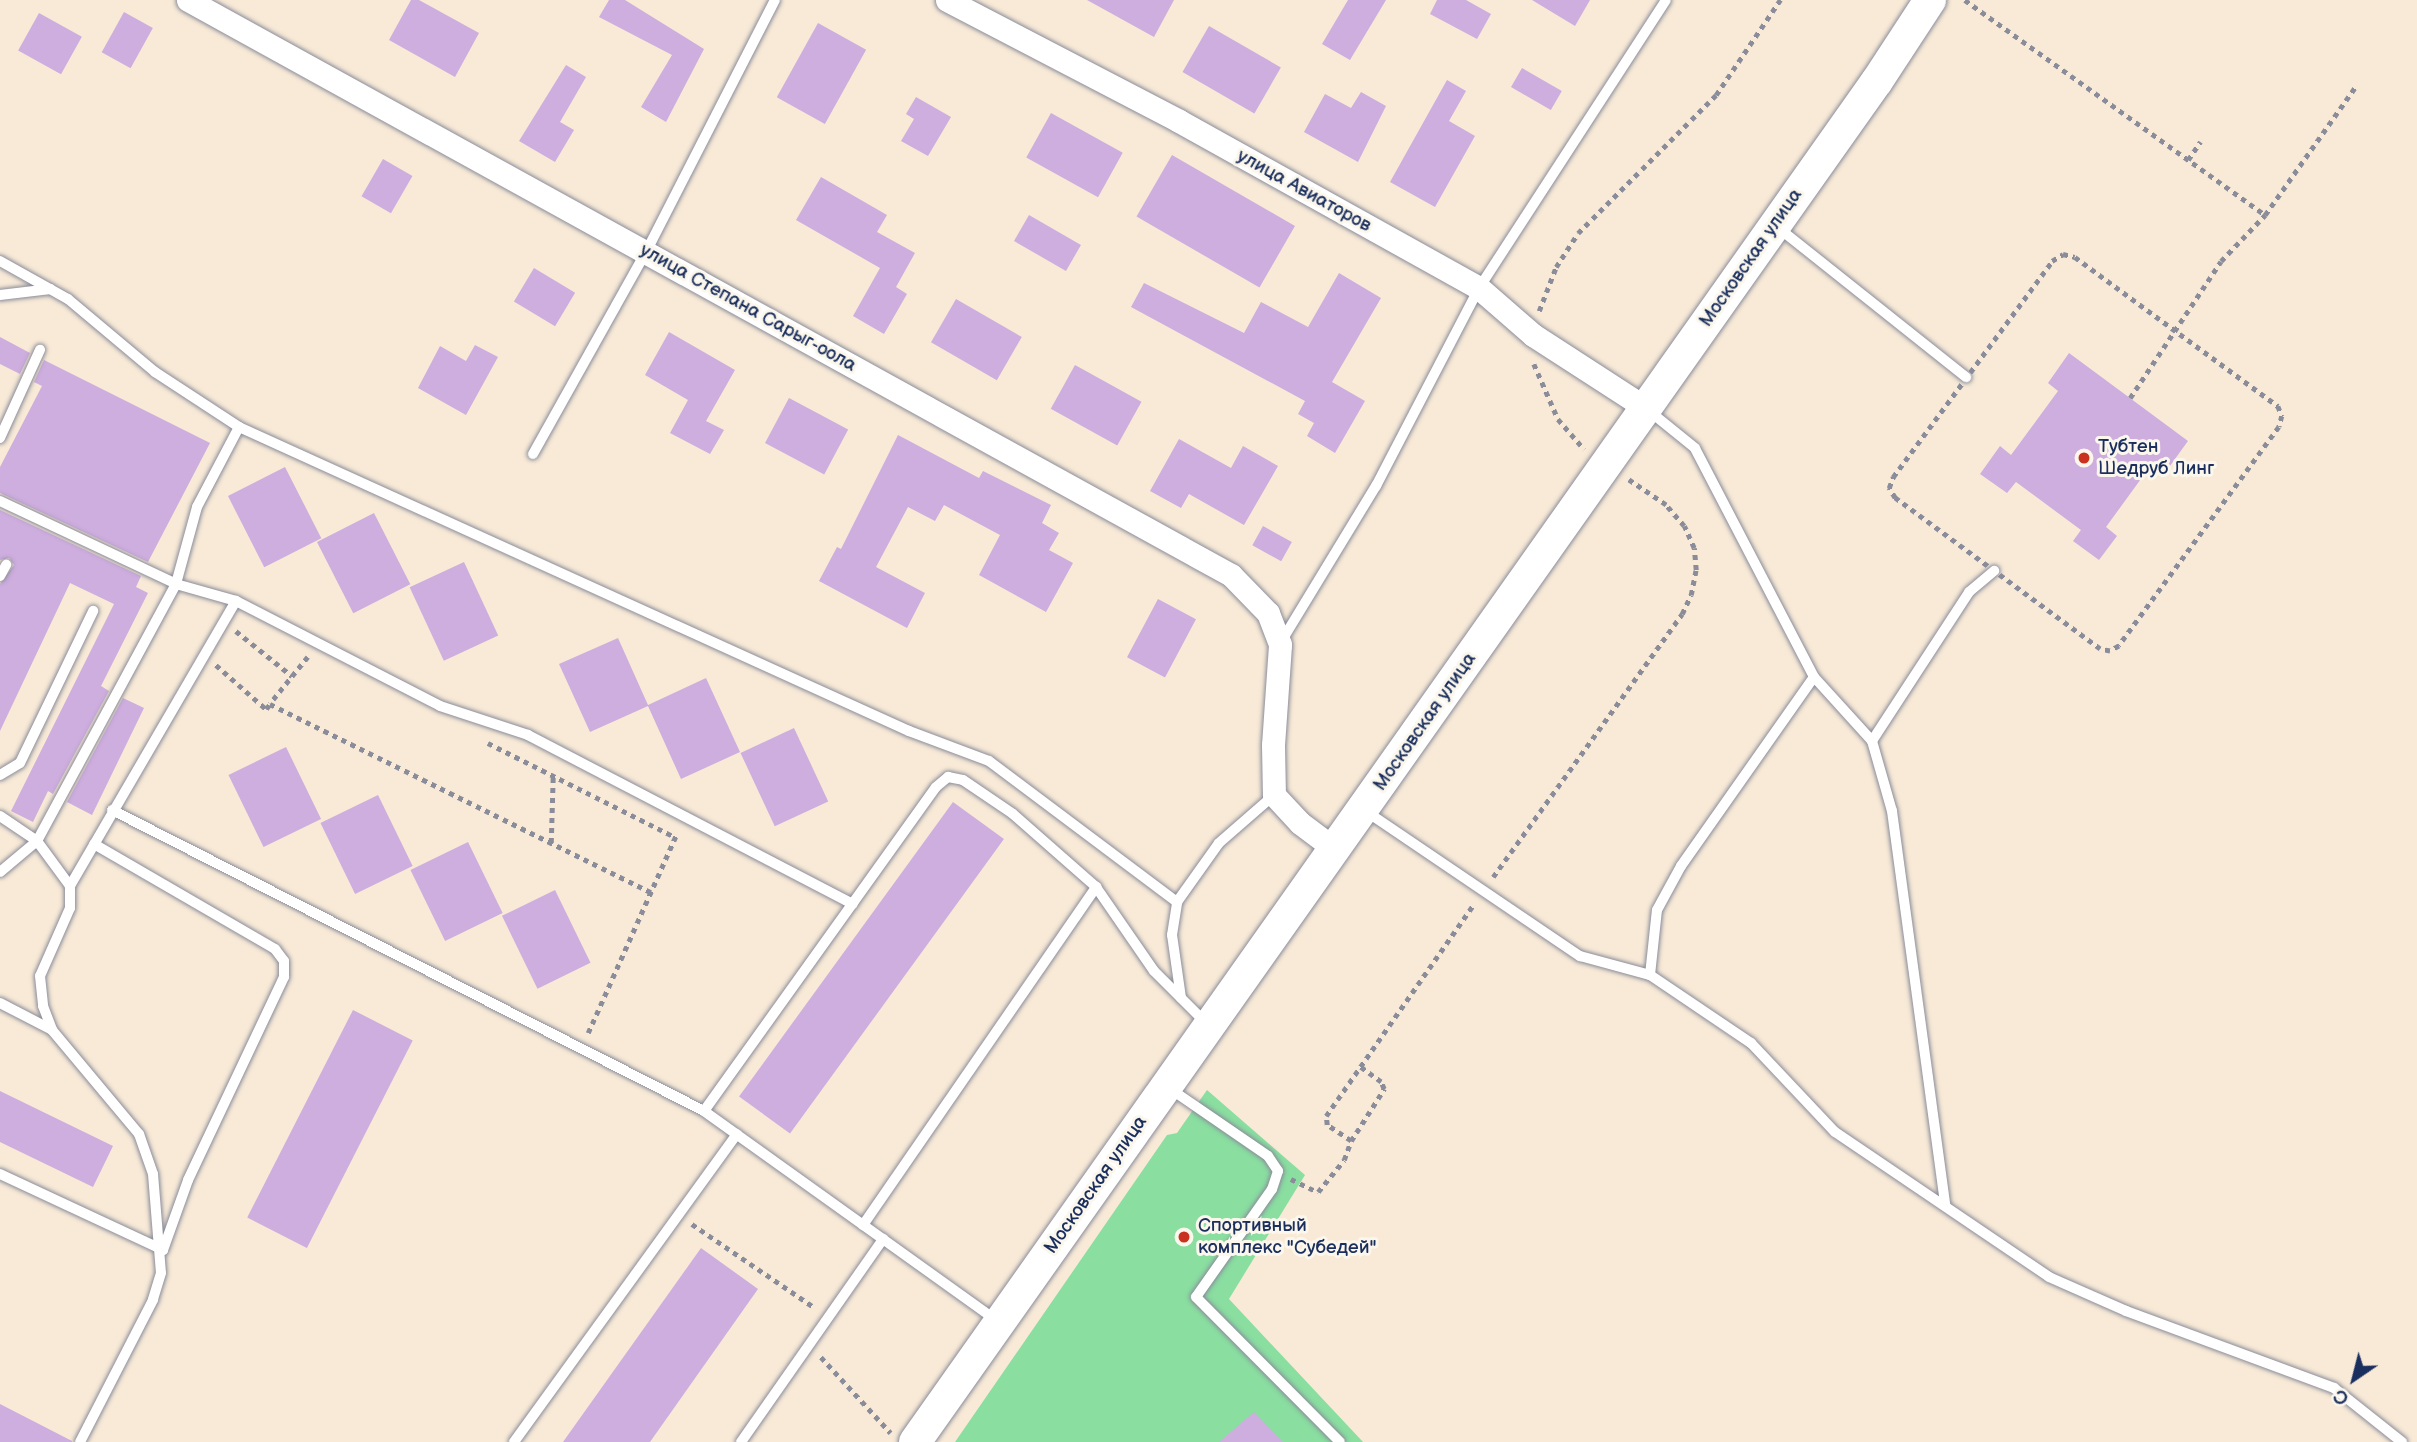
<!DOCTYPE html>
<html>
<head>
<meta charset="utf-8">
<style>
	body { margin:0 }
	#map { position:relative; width:2417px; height:1442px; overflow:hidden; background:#f8ead7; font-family:"Balsamiq Sans",sans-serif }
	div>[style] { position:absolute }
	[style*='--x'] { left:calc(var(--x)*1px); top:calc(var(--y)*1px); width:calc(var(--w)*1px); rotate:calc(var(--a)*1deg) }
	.green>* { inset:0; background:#89dea0 }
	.building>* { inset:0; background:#ceaddf; transform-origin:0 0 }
	.path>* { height:4.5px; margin-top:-2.25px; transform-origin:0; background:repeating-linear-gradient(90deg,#8a8c9a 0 5px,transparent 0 10px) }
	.roads { filter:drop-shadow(0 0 2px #8a8c9a) drop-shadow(0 0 2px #8a8c9a) }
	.service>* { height:10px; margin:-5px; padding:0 5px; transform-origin:5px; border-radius:5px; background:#fff }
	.minor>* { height:23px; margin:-11.5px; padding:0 11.5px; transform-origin:11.5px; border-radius:11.5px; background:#fff }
	.secondary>* { height:32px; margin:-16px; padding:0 16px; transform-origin:16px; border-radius:16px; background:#fff }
	.dots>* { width:19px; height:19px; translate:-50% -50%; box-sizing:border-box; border:4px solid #fbf7ec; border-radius:50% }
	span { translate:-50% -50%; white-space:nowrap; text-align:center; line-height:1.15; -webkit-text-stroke:6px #fbf7ec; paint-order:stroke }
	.street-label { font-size:19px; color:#1b2f5e }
	.poi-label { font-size:19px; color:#1b2f5e }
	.left { translate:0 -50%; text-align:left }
	.north { position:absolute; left:2319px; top:1344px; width:70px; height:70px; -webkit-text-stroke:5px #fbf7ec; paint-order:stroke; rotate:215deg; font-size:19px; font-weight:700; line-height:28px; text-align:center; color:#1b2f5e }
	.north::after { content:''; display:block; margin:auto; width:24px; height:32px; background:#1b2f5e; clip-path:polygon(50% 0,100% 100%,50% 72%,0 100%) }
</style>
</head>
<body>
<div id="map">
	<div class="green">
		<i style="clip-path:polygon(1207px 1090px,1305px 1175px,1229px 1299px,1363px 1442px,955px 1442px,1167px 1135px,1177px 1133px)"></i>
	</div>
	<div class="building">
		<i style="clip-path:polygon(411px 0,419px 0,479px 33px,455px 77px,389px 40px)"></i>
		<i style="clip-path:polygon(609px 0,625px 0,704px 49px,666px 122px,641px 107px,672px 55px,599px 17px)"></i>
		<i style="clip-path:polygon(1087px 0,1174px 0,1154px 37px)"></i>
		<i style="clip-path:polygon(1348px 0,1386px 0,1350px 60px,1322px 44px)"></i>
		<i style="clip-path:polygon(1437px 0,1466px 0,1491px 14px,1477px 39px,1430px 14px)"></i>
		<i style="clip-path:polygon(1532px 0,1590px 0,1575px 26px)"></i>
		<i style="left:124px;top:12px;width:33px;height:46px;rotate:29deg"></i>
		<i style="left:39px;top:13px;width:49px;height:43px;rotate:29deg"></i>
		<i style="left:818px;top:23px;width:55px;height:85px;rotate:29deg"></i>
		<i style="left:1209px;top:26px;width:83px;height:53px;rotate:30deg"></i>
		<i style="clip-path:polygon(566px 65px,586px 77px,560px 122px,574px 130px,555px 162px,519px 141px)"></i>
		<i style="left:1522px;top:68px;width:46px;height:22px;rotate:30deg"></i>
		<i style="clip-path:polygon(1447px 80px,1466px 91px,1449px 121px,1475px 136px,1435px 207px,1390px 182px)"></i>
		<i style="clip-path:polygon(1361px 92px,1386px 106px,1358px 162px,1304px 132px,1325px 94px,1351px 108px)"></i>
		<i style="clip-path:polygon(916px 97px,951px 117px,928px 156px,901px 141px,914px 119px,906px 114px)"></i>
		<i style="left:1051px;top:113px;width:82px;height:51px;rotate:29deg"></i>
		<i style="left:1172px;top:155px;width:142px;height:71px;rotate:30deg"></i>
		<i style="left:383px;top:159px;width:34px;height:43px;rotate:30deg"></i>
		<i style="clip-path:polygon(821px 177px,887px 215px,877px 232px,915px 253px,896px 287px,907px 294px,884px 334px,853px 316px,880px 268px,796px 220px)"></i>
		<i style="left:1029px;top:215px;width:60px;height:30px;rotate:30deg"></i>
		<i style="left:534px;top:268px;width:48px;height:39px;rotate:31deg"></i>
		<i style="clip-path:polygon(1339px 273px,1381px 298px,1332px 382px,1365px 401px,1335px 453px,1307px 436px,1314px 423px,1298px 414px,1305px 401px,1131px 307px,1144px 283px,1244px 333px,1261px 302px,1308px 327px)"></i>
		<i style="left:956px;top:299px;width:76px;height:50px;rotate:30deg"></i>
		<i style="clip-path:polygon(669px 332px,735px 370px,706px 421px,724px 430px,710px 454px,670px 433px,688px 400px,645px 375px)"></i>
		<i style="clip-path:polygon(0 337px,30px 353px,20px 374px,0 364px)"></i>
		<i style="clip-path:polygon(475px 345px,498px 357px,466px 415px,418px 388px,440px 346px,466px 361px)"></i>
		<i style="clip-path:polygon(2069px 353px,2188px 441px,2167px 470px,2154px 461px,2106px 527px,2117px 536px,2099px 560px,2073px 541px,2081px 530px,2016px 482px,2007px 493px,1980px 474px,2000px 446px,2011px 455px,2058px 391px,2048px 383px)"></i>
		<i style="clip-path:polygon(44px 360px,210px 443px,148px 562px,0 493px,0 467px,42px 386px,34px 382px)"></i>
		<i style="left:1075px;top:365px;width:76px;height:50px;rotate:29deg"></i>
		<i style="left:789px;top:398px;width:67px;height:51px;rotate:28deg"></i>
		<i style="clip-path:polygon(898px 435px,979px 478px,983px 471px,1051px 505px,1042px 523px,1059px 533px,1049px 550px,1073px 563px,1046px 612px,979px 575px,1000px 535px,944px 505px,935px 521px,908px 507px,876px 567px,925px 593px,907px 628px,819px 581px,837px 547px,841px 549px)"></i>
		<i style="clip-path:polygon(1179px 439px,1231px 468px,1243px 446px,1278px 466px,1244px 525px,1189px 494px,1181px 508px,1150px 491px)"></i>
		<i style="left:285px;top:467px;width:80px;height:64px;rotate:63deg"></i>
		<i style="clip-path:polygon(0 510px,141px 576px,136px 587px,148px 593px,101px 686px,109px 691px,53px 794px,48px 791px,33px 822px,11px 811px,114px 604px,70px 583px,0 731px,0 584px,14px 565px,9px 558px,0 560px)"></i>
		<i style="left:374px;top:513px;width:80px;height:64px;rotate:63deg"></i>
		<i style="left:1263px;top:526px;width:33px;height:22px;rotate:29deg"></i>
		<i style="left:464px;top:562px;width:81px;height:60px;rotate:65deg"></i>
		<i style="left:1158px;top:599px;width:43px;height:66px;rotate:28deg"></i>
		<i style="clip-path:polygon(618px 638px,648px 705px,706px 678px,740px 752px,681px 779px,648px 706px,590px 732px,559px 664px)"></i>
		<i style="clip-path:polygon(123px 698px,144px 708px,92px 815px,67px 802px)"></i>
		<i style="left:794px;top:728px;width:81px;height:59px;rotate:65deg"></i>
		<i style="left:286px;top:747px;width:80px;height:64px;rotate:64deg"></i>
		<i style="left:378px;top:795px;width:79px;height:64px;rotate:64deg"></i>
		<i style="left:953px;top:802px;width:63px;height:364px;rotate:36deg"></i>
		<i style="left:468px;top:842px;width:79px;height:64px;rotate:64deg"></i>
		<i style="left:555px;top:890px;width:81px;height:59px;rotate:64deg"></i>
		<i style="left:353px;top:1010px;width:67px;height:233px;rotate:27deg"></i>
		<i style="clip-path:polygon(0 1091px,113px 1146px,93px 1187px,0 1142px)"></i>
		<i style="clip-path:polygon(701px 1248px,758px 1289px,650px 1442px,563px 1442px)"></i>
		<i style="clip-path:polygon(0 1404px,72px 1441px,72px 1442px,0 1442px)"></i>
		<i style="clip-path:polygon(1254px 1412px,1283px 1442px,1219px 1442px)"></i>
	</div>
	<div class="path">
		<i style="--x:1965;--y:0;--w:369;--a:35.6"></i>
		<i style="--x:2188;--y:160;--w:22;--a:-56"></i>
		<i style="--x:2063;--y:254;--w:12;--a:14"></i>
		<i style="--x:2075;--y:257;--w:252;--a:36.3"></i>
		<i style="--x:2278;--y:406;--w:11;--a:68"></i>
		<i style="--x:2282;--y:416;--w:11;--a:105"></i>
		<i style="--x:2279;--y:427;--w:271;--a:126.2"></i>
		<i style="--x:2119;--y:646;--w:10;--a:151"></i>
		<i style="--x:2110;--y:651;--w:10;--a:-169"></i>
		<i style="--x:2100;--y:649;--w:255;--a:-143.6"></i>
		<i style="--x:1895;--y:498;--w:12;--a:-121"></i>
		<i style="--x:1889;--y:488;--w:12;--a:-70"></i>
		<i style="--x:1893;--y:477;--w:268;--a:-53.6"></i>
		<i style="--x:2052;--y:261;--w:13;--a:-32"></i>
		<i style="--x:1539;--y:311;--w:47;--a:-68.9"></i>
		<i style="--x:1556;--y:267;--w:40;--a:-57.1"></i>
		<i style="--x:1578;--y:233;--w:195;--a:-45"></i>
		<i style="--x:1716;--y:95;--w:115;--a:-56"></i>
		<i style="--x:1534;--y:364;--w:60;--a:66.4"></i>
		<i style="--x:1558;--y:419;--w:40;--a:49"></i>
		<i style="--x:2130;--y:398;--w:164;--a:-56.4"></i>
		<i style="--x:2221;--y:261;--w:64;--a:-46.3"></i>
		<i style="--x:2265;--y:215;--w:158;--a:-54.8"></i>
		<i style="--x:236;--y:631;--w:72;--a:38.8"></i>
		<i style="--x:308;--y:657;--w:60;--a:129"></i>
		<i style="--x:270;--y:704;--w:425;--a:26.3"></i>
		<i style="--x:216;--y:665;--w:67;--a:41.3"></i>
		<i style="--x:266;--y:709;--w:6;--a:-51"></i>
		<i style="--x:488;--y:743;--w:209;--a:26.7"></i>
		<i style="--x:551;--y:843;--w:69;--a:-88.3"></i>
		<i style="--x:1493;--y:877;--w:324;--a:-54.3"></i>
		<i style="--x:1682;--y:614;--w:21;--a:-65"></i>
		<i style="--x:1691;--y:595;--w:25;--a:-79"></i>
		<i style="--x:1696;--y:570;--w:22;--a:-95"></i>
		<i style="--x:1694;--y:548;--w:24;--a:-114"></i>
		<i style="--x:1684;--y:526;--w:28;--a:-131"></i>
		<i style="--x:1666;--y:505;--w:45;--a:-146"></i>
		<i style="--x:588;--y:1033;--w:217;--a:-66"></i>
		<i style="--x:1351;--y:1141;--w:29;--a:-146"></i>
		<i style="--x:1327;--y:1125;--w:9;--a:-96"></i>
		<i style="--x:1326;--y:1116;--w:259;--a:-55.1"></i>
		<i style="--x:1291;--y:1179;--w:30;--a:26"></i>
		<i style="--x:1318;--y:1192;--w:41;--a:-50.9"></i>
		<i style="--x:1344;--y:1160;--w:20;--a:-70"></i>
		<i style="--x:1351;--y:1141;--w:62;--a:-57.6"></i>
		<i style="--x:1384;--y:1089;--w:8;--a:-113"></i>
		<i style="--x:1381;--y:1082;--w:26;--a:-144"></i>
		<i style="--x:692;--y:1224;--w:149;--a:34.3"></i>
		<i style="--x:821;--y:1357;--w:103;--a:47.4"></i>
	</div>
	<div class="roads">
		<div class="service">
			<i style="--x:1776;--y:226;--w:243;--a:38.5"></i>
			<i style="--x:0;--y:261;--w:78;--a:29.2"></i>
			<i style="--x:68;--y:299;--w:114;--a:40"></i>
			<i style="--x:155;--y:372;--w:100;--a:33.2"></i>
			<i style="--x:239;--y:427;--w:736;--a:24.41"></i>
			<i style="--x:909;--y:731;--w:85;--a:20.6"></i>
			<i style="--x:989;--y:761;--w:235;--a:36.9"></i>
			<i style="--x:0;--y:295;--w:51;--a:-6.7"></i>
			<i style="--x:239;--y:427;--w:90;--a:117.7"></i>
			<i style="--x:197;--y:507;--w:80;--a:105.3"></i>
			<i style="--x:176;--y:584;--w:62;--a:15.8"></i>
			<i style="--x:236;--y:601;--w:229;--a:27.2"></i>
			<i style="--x:440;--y:706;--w:93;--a:18.2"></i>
			<i style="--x:528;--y:735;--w:366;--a:27.5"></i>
			<i style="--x:0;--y:438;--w:97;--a:-65.6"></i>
			<i style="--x:533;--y:454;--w:231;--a:-60.8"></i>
			<i style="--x:646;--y:252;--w:283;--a:-62.9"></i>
			<i style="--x:0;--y:501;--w:195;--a:25.2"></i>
			<i style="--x:176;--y:584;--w:292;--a:118.4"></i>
			<i style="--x:37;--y:841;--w:48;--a:140"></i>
			<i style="--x:0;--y:576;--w:13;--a:-61"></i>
			<i style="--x:1281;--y:642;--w:183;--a:-58.7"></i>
			<i style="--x:1376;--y:486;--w:223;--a:-62.5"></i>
			<i style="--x:1479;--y:288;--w:343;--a:-57"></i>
			<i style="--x:1814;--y:677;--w:86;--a:47.8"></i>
			<i style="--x:1872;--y:741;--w:73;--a:74.1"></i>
			<i style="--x:1892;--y:811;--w:397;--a:82.3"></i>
			<i style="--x:1872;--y:741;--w:178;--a:-56.9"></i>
			<i style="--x:1969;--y:592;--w:33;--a:-40"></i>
			<i style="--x:0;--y:775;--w:23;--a:-31"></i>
			<i style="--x:20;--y:763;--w:169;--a:-64.3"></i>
			<i style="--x:112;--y:810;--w:664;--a:26.95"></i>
			<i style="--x:704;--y:1111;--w:360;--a:35.6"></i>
			<i style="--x:1364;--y:810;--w:261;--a:34.1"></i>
			<i style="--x:1580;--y:956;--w:73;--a:15.2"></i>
			<i style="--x:1650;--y:975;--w:65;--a:-83.9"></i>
			<i style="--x:1657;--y:910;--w:50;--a:-61.4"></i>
			<i style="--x:1681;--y:866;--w:231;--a:-54.9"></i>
			<i style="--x:1814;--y:677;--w:258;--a:-117.5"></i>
			<i style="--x:1695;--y:448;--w:60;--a:-141"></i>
			<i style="--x:0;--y:816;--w:45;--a:34"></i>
			<i style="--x:37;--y:841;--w:56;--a:53.7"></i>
			<i style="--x:70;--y:886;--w:22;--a:90"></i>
			<i style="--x:70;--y:908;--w:74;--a:113.8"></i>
			<i style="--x:40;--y:976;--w:30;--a:84"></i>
			<i style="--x:43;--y:1006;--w:26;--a:69"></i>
			<i style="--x:52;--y:1030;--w:136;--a:50.1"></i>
			<i style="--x:139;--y:1134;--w:42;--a:70.7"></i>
			<i style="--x:153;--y:1174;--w:99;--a:85.4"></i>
			<i style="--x:161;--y:1273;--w:28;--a:107"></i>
			<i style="--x:153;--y:1300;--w:160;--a:117.2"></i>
			<i style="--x:70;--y:886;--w:330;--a:-59.8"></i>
			<i style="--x:1650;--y:975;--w:122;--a:34"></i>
			<i style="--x:1751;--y:1043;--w:122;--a:46.7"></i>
			<i style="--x:1835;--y:1132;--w:258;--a:34.1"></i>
			<i style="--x:2049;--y:1277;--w:84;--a:23.8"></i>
			<i style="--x:2126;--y:1311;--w:222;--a:20.3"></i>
			<i style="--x:2334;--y:1388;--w:87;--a:38.5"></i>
			<i style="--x:1181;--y:998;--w:64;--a:-98.1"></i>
			<i style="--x:1172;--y:935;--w:33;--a:-81"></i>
			<i style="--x:1177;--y:902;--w:72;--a:-54.6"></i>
			<i style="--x:1219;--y:843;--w:73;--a:-41.1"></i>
			<i style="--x:0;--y:1003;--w:59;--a:27.4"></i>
			<i style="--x:1169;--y:1088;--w:120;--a:34.5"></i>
			<i style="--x:1268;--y:1156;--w:18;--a:56"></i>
			<i style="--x:1278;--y:1171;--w:19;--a:108"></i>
			<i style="--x:1272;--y:1189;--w:132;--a:125.1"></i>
			<i style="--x:1196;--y:1297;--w:204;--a:45.2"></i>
			<i style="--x:704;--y:1111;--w:398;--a:-54.4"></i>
			<i style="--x:936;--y:787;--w:16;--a:-40"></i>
			<i style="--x:948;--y:777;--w:15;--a:11"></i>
			<i style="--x:963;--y:780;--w:60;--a:34.2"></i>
			<i style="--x:1013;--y:814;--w:111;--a:41.3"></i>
			<i style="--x:1096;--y:887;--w:102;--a:55.4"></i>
			<i style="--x:1154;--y:971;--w:75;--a:45"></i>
			<i style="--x:0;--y:1174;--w:180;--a:25"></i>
			<i style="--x:163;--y:1250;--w:74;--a:-70.3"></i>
			<i style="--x:188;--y:1180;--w:225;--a:-64.7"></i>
			<i style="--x:284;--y:977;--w:16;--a:-90"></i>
			<i style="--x:284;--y:961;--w:15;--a:-127"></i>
			<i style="--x:275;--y:949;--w:209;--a:-149.9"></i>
			<i style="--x:863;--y:1225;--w:411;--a:-55.4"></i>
			<i style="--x:514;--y:1442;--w:380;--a:-54.1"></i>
			<i style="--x:741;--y:1442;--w:248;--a:-55"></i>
		</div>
		<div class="minor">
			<i style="--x:188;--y:0;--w:1191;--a:28.87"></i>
			<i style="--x:1231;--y:575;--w:53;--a:45.8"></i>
			<i style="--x:1268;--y:613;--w:34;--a:69"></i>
			<i style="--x:1280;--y:645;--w:100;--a:94"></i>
			<i style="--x:1273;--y:745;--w:50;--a:88.9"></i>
			<i style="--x:1274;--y:795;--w:38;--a:47"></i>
			<i style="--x:1300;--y:823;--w:45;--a:36.9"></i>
			<i style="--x:947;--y:0;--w:262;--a:27.5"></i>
			<i style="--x:1179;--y:121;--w:343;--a:29.1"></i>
			<i style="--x:1479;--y:288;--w:72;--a:41"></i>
			<i style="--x:1533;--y:335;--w:135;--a:32.9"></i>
		</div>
		<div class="secondary">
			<i style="--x:915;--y:1442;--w:1667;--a:-54.75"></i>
			<i style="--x:1877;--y:81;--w:97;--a:-56.8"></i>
		</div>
	</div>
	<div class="dots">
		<i style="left:2084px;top:458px;background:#c8321e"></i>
		<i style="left:1184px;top:1237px;background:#c8321e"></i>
	</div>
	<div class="street-label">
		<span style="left:1304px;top:191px;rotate:29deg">улица Авиаторов</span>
		<span style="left:1751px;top:258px;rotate:-55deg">Московская улица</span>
		<span style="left:748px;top:308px;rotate:29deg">улица Степана Сарыг-оола</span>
		<span style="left:1425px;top:722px;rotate:-55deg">Московская улица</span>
		<span style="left:1096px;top:1185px;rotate:-55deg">Московская улица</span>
	</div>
	<div class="poi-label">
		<span class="left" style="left:2098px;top:458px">Тубтен<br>Шедруб Линг</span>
		<span class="left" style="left:1198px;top:1237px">Спортивный<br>комплекс "Субедей"</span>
	</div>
	<div class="north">С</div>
</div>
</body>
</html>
